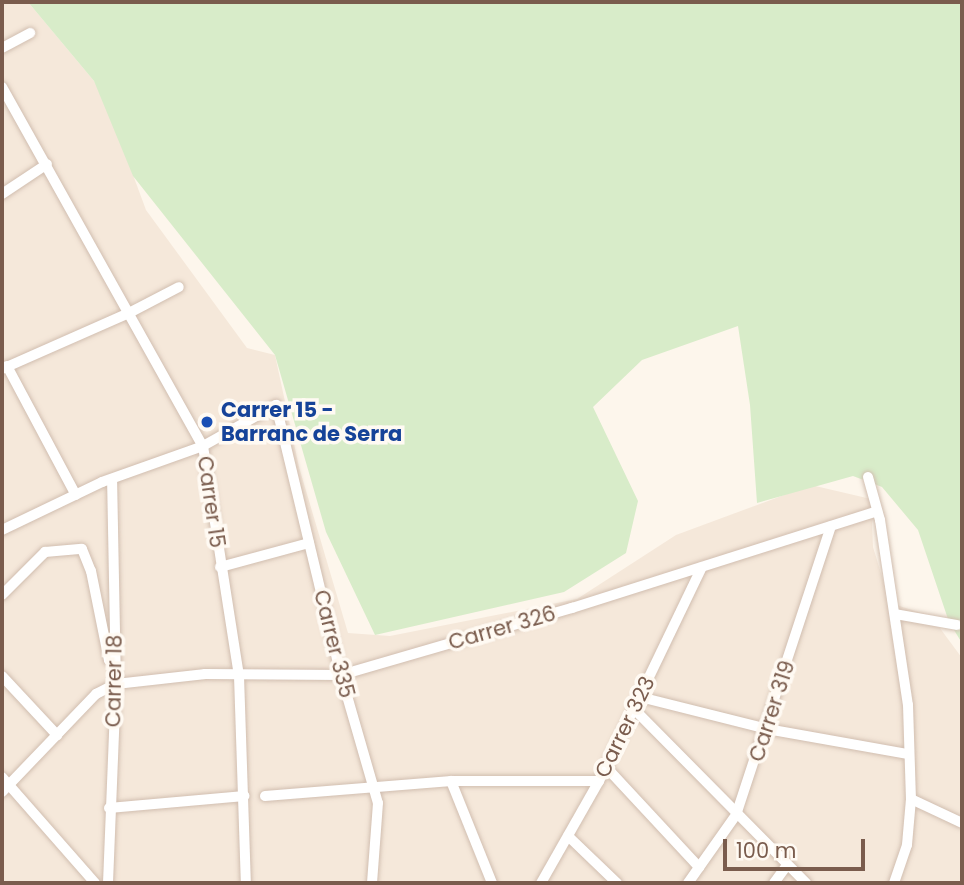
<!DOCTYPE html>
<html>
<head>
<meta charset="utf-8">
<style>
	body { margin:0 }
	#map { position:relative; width:964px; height:885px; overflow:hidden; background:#fdf6ec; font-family:Poppins,sans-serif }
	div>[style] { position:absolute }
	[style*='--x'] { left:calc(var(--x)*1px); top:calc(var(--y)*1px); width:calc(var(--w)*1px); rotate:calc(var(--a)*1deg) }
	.residential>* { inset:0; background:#f5e8da }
	.green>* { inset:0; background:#d8ecc9 }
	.roads { filter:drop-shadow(0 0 2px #d1beb0) drop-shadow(0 0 2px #d1beb0) }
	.minor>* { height:10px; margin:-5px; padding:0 5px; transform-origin:5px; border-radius:5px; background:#fff }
	.dots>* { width:19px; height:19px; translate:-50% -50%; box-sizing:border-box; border:4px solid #fffaf3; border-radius:50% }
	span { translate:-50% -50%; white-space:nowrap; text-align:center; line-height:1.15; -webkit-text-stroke:7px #fffaf3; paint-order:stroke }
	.transit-label { font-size:21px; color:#164399; font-weight:700 }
	.left { translate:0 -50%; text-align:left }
	.street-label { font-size:21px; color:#7a5c4d }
	.frame { position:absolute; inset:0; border:4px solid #7a5c4d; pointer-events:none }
	.scale { position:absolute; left:723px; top:839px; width:142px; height:32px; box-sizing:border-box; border:4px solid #7a5c4d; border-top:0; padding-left:9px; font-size:21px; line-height:24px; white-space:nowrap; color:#7a5c4d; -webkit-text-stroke:5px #fffaf3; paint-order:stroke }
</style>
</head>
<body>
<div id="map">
	<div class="residential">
		<i style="clip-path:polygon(2px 2px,28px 2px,94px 81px,106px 102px,146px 210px,247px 348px,275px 355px,299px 467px,348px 633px,390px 636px,577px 599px,676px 535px,811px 485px,871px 499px,873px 547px,890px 603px,931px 616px,962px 658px,962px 883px,2px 883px)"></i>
	</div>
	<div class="green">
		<i style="clip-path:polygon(28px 2px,962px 2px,962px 643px,949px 622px,918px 530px,882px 487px,853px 476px,757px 503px,750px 405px,738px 326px,642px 360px,593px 407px,638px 501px,626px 553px,564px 592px,375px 635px,326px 532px,275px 355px,133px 176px,94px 81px)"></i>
	</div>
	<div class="roads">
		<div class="minor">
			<i style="--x:2;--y:48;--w:32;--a:-28"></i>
			<i style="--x:2;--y:87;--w:411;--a:60.8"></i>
			<i style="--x:203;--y:446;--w:233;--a:81.1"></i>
			<i style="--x:239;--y:676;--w:207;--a:88.1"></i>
			<i style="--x:2;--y:194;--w:54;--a:-33.7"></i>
			<i style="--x:7;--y:366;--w:146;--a:61.9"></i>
			<i style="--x:2;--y:369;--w:139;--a:-23.8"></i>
			<i style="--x:129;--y:313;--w:56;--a:-27.5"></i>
			<i style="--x:868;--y:477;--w:45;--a:74.4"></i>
			<i style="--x:880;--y:520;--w:187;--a:81.4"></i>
			<i style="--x:908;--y:705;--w:94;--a:88.2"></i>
			<i style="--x:911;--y:799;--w:46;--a:95"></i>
			<i style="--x:907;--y:845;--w:40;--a:108.9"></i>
			<i style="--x:2;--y:530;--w:111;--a:-25.6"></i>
			<i style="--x:102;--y:482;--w:107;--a:-19.6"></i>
			<i style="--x:203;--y:446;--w:84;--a:-29.3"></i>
			<i style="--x:276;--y:405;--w:278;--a:76.5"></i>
			<i style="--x:341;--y:675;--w:133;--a:73.9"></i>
			<i style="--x:378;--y:803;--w:80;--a:94.3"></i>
			<i style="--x:220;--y:567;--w:92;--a:-15.1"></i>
			<i style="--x:2;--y:595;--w:61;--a:-45"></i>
			<i style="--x:45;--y:552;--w:37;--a:-5"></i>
			<i style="--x:82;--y:549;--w:24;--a:68"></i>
			<i style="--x:91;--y:571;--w:91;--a:78.6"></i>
			<i style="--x:109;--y:660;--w:8;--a:30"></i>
			<i style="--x:895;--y:614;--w:63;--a:10.1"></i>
			<i style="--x:2;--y:676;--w:81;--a:47"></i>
			<i style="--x:640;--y:697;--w:131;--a:14.1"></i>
			<i style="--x:767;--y:729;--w:142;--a:10.1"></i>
			<i style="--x:634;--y:709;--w:245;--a:45.3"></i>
			<i style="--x:606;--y:767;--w:137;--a:47.1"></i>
			<i style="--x:2;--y:777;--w:141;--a:48.7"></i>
			<i style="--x:451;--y:781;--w:110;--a:68.1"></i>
			<i style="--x:2;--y:792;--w:136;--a:-46.2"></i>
			<i style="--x:96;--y:694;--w:22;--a:-27"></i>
			<i style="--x:116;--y:684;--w:90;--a:-6.4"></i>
			<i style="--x:205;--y:674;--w:136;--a:0.4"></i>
			<i style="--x:341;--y:675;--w:241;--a:-16.2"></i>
			<i style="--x:572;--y:608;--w:320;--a:-17.6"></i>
			<i style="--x:265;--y:796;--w:187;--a:-4.6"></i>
			<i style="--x:451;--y:781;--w:148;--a:0"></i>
			<i style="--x:911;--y:799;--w:56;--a:25.2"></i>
			<i style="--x:109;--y:808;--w:136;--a:-5.1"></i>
			<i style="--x:568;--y:836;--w:68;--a:43.8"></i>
			<i style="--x:108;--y:883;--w:199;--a:-87.7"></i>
			<i style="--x:116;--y:684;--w:205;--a:-91.1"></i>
			<i style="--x:541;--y:883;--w:117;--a:-60.4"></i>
			<i style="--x:599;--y:781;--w:237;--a:-64.3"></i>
			<i style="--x:688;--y:883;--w:83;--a:-54.8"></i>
			<i style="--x:736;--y:815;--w:304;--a:-71.8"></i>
			<i style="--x:774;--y:883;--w:22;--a:-54"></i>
		</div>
	</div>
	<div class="dots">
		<i style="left:207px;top:422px;background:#1a4fb4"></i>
	</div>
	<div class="transit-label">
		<span class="left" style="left:221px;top:422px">Carrer 15 -<br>Barranc de Serra</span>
	</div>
	<div class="street-label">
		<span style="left:211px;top:502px;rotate:82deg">Carrer 15</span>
		<span style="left:502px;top:628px;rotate:-16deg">Carrer 326</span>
		<span style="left:334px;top:644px;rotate:76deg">Carrer 335</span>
		<span style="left:114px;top:681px;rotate:-89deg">Carrer 18</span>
		<span style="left:772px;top:711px;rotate:-72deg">Carrer 319</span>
		<span style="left:625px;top:727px;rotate:-64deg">Carrer 323</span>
	</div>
	<div class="frame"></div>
	<div class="scale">100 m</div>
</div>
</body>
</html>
